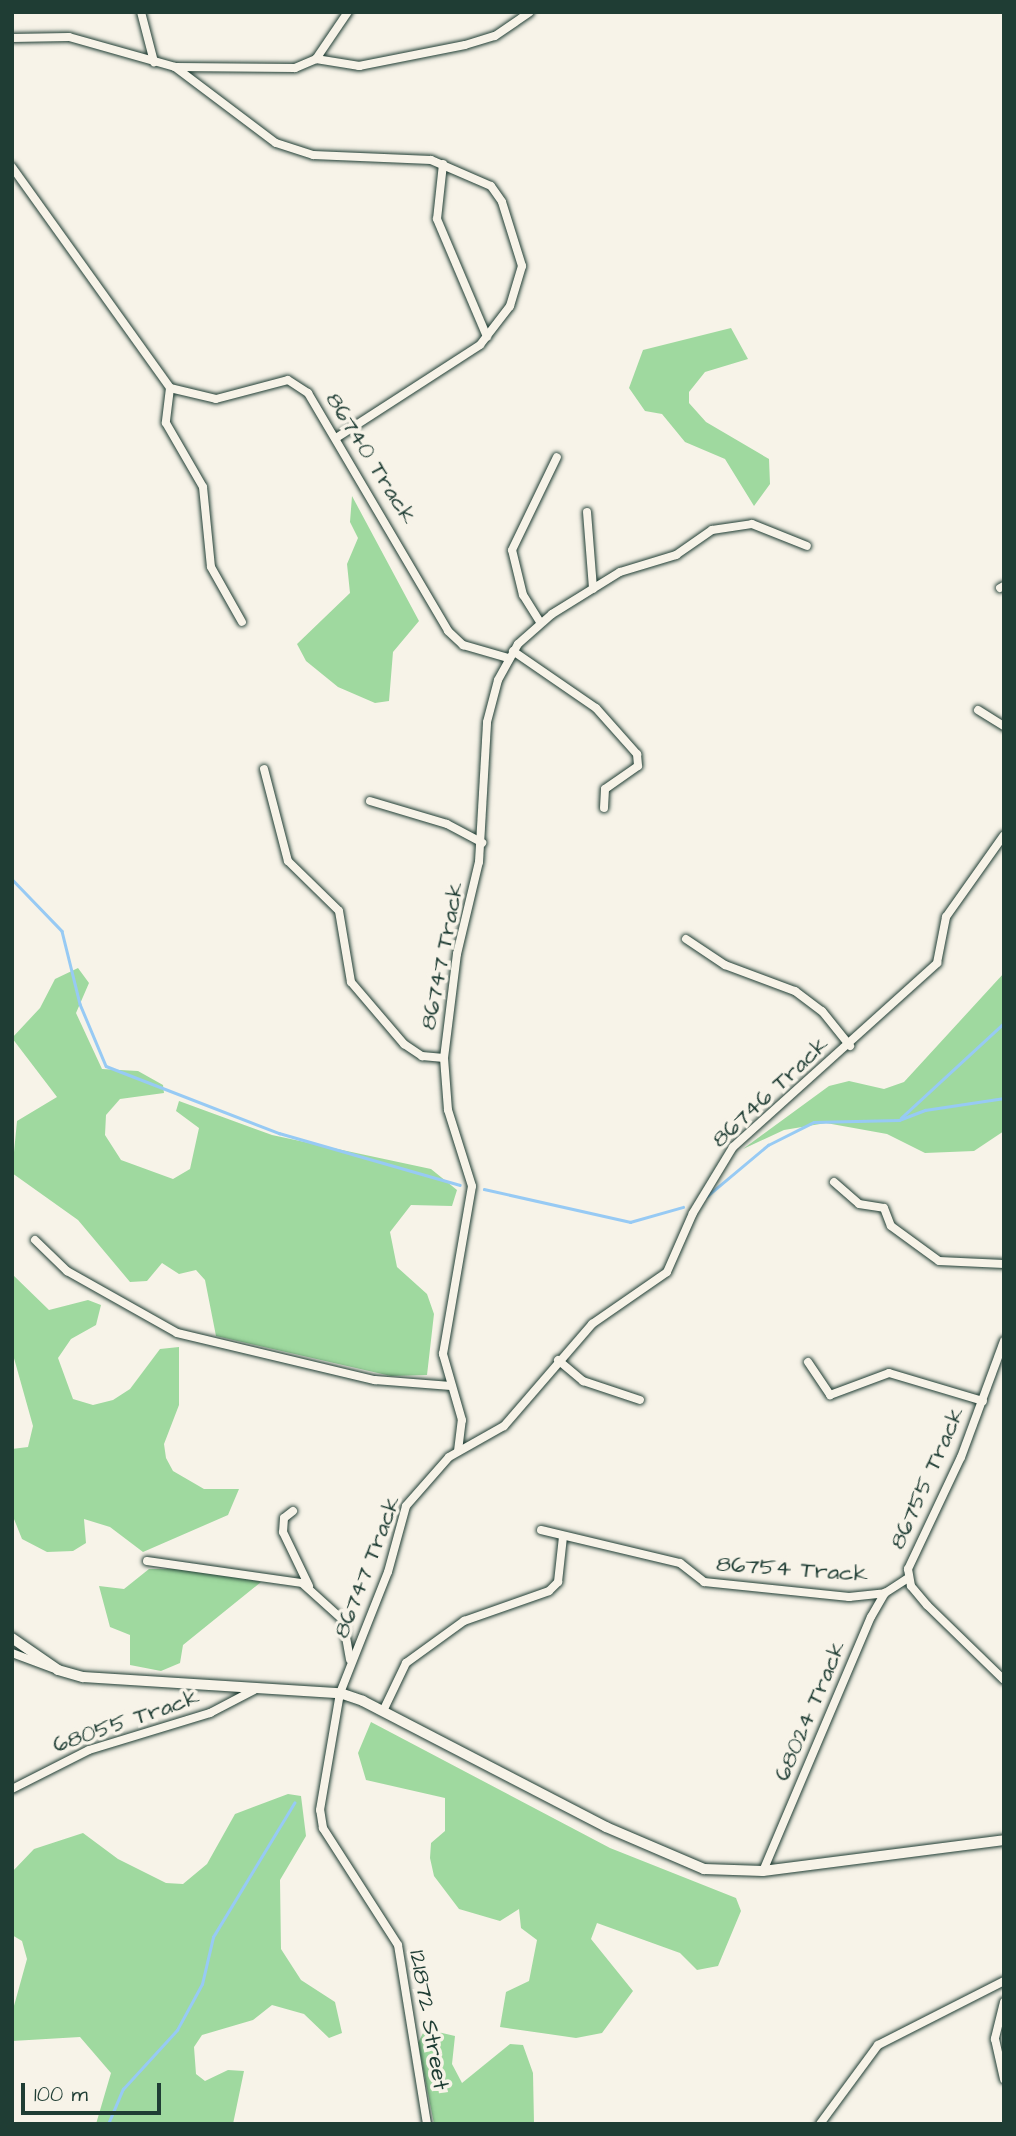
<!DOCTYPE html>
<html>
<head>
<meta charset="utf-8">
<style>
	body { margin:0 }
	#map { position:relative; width:1016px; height:2136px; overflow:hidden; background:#f7f3e8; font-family:"Architects Daughter",sans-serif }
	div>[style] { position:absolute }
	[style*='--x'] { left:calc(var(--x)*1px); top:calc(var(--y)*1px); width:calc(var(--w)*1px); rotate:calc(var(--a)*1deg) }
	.green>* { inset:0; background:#9fd99f }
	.stream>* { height:2.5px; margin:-1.25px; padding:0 1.25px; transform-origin:1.25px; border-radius:1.25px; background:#97caf4 }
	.roads { filter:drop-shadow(0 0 2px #1f3d34) drop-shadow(0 0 2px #1f3d34) }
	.minor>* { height:8px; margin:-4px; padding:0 4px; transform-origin:4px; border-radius:4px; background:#f7f3e8 }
	.tertiary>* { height:10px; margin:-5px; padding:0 5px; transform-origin:5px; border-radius:5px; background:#f7f3e8 }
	span { translate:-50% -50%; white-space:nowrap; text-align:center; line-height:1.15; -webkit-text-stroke:7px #f7f3e8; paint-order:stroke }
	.street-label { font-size:23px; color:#1f3d34 }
	.frame { position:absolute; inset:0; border:14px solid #1f3d34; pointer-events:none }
	.scale { position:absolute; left:21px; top:2083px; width:140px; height:32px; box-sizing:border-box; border:4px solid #1f3d34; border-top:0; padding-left:9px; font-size:21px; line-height:24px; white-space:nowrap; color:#1f3d34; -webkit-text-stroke:5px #f7f3e8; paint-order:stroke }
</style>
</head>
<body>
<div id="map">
	<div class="green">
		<i style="clip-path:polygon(731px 328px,748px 359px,705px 372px,689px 392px,689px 403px,706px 422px,769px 459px,770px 484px,754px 506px,725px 459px,685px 442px,662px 414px,645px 411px,629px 388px,643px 350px)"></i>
		<i style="clip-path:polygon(352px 496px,419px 621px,393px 652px,389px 701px,375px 703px,338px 687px,306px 661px,297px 644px,350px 593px,347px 564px,358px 538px,350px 522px)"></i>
		<i style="clip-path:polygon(78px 968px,89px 983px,76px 1013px,102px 1069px,138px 1071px,163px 1085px,164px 1093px,120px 1099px,106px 1115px,105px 1135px,121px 1160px,173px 1179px,190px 1169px,199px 1128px,176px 1111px,179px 1101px,272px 1135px,431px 1169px,457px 1190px,452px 1206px,411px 1205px,390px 1232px,397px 1267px,427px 1294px,434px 1314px,427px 1375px,391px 1376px,216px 1336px,205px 1280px,196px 1270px,179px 1274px,162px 1263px,147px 1281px,130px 1282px,78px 1220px,12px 1173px,17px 1121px,57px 1097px,12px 1038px,40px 1008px,55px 979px)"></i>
		<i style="clip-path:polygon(1004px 973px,1004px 1131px,974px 1151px,925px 1153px,887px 1134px,826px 1123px,784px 1130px,743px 1149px,829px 1086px,849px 1081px,884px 1089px,904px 1082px)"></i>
		<i style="clip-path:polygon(12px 1274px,49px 1310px,88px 1300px,101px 1305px,96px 1325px,71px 1339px,58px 1358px,73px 1399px,93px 1405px,113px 1400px,130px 1389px,160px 1349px,179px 1347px,179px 1405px,164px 1444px,166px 1458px,173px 1471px,204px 1489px,239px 1489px,228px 1515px,143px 1552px,110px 1527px,84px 1519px,86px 1543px,73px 1551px,47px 1552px,22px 1539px,12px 1514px,12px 1449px,28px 1447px,33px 1426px,12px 1351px)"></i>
		<i style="clip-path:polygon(149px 1569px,195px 1569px,261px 1582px,183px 1645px,180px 1663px,161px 1671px,130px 1665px,130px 1635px,110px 1627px,99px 1586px,124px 1589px)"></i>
		<i style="clip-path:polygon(371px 1722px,610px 1848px,736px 1898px,741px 1911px,718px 1966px,697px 1970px,680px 1953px,597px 1923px,591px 1939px,633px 1991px,602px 2033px,576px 2038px,500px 2027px,506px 1992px,529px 1981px,537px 1940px,521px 1928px,519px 1909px,500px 1921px,459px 1909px,434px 1876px,430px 1858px,431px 1843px,445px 1831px,445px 1798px,366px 1780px,358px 1753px)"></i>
		<i style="clip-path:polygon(288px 1794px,301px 1796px,306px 1836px,280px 1880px,281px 1949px,301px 1980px,335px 2002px,342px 2033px,329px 2038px,304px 2014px,272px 2005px,253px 2020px,202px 2035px,194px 2047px,196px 2074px,205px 2081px,228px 2070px,244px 2071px,233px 2124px,96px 2124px,111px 2073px,80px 2037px,12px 2041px,12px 2013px,27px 1959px,22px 1941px,12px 1935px,12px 1872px,34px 1849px,83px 1833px,118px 1859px,166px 1883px,183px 1884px,207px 1864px,235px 1814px)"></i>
		<i style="clip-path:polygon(425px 2029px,455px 2036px,452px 2064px,462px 2083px,510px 2044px,523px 2045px,533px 2073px,534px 2123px,434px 2124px,418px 2043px)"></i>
	</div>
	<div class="stream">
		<i style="--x:12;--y:879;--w:72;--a:46.1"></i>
		<i style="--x:62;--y:931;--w:75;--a:76.1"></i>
		<i style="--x:80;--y:1004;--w:67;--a:67.2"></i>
		<i style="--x:106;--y:1066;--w:186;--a:21.2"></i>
		<i style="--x:279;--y:1133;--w:188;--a:16"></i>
		<i style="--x:901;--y:1118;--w:140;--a:-42.7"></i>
		<i style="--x:484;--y:1189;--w:150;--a:12.7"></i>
		<i style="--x:630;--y:1222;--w:55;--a:-15.8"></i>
		<i style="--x:706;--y:1197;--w:81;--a:-40"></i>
		<i style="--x:768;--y:1145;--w:51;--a:-26.6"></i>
		<i style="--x:814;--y:1122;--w:85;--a:-1.3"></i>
		<i style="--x:899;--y:1120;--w:28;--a:-21"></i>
		<i style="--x:925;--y:1110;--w:80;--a:-8.6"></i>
		<i style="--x:108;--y:2124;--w:38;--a:-67"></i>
		<i style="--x:123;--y:2089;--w:80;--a:-47.5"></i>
		<i style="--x:177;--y:2030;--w:52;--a:-61.5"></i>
		<i style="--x:202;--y:1984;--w:48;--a:-76.8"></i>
		<i style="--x:213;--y:1937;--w:157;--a:-58.8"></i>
	</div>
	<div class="roads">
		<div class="minor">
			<i style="--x:141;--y:12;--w:52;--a:75.4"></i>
			<i style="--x:12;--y:38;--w:57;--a:-1"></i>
			<i style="--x:69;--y:37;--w:110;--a:15.8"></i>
			<i style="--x:175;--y:67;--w:120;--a:0.5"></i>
			<i style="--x:295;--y:68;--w:23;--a:-23"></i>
			<i style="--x:316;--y:59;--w:57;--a:-55.8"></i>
			<i style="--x:316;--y:59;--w:44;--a:9.2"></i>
			<i style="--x:359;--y:66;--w:108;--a:-11.2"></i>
			<i style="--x:465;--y:45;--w:31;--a:-17"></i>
			<i style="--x:495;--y:36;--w:42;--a:-34.4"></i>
			<i style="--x:175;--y:67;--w:126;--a:37"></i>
			<i style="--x:276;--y:143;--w:39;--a:18"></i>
			<i style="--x:313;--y:155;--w:118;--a:2.4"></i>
			<i style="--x:431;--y:160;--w:65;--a:23.4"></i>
			<i style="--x:491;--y:186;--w:19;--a:55"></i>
			<i style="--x:502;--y:202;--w:67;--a:72.6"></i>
			<i style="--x:522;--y:266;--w:42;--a:106.7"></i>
			<i style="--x:510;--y:306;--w:49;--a:127.6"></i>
			<i style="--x:480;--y:345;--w:169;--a:147.1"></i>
			<i style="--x:443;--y:164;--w:55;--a:96.2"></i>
			<i style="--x:437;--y:219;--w:128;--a:67"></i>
			<i style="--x:12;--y:167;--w:272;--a:54.4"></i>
			<i style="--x:170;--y:388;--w:47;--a:13.4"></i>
			<i style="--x:216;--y:399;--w:74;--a:-14.8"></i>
			<i style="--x:288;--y:380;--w:24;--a:33"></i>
			<i style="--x:308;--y:393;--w:276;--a:59.5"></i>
			<i style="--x:448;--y:631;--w:21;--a:43"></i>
			<i style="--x:463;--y:645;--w:47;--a:16.1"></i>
			<i style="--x:170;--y:388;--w:35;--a:97"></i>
			<i style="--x:166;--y:423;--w:74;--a:60"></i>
			<i style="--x:203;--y:487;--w:80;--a:84.3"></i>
			<i style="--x:211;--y:567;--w:63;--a:60.6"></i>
			<i style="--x:587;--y:512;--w:77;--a:85.5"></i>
			<i style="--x:1000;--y:588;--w:4;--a:-27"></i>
			<i style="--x:540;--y:622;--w:32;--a:-122"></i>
			<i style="--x:523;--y:595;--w:46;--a:-103.7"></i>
			<i style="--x:512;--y:550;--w:103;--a:-64.2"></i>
			<i style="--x:513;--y:651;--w:101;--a:34.5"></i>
			<i style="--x:596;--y:708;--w:62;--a:48.3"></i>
			<i style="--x:637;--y:754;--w:12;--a:85"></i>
			<i style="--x:638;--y:766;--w:40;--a:145.1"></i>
			<i style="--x:605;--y:789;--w:19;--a:93"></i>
			<i style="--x:978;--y:710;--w:31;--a:32"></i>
			<i style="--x:264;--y:769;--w:95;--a:75.4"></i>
			<i style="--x:288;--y:861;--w:71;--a:44.4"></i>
			<i style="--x:339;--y:911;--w:72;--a:80.4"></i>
			<i style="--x:351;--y:982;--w:82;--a:49.5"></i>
			<i style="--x:404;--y:1044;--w:22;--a:34"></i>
			<i style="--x:422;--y:1056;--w:22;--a:5"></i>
			<i style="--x:370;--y:801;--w:80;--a:16.6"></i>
			<i style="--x:447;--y:824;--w:40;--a:28"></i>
			<i style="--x:686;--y:939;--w:47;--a:33.7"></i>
			<i style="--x:725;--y:965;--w:75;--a:20.4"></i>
			<i style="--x:795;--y:991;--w:34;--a:37"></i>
			<i style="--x:822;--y:1011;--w:45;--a:51.3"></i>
			<i style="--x:834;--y:1182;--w:33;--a:41"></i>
			<i style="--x:859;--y:1204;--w:25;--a:9"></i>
			<i style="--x:884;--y:1208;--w:19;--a:69"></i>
			<i style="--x:891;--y:1226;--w:59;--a:36.1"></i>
			<i style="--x:939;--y:1261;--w:65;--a:2.6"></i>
			<i style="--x:35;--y:1240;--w:45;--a:44.1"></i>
			<i style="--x:67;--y:1271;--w:126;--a:29.4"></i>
			<i style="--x:177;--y:1333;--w:204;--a:13.4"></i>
			<i style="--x:375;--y:1380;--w:76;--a:4.5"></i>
			<i style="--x:1004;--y:1341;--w:124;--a:110.3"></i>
			<i style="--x:961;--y:1457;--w:124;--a:115.3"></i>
			<i style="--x:908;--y:1569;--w:17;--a:80"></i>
			<i style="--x:911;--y:1586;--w:25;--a:50"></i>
			<i style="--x:927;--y:1605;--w:107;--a:44.2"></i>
			<i style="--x:558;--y:1360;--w:33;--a:40"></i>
			<i style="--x:583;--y:1381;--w:60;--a:18.4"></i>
			<i style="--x:808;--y:1362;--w:40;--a:56"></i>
			<i style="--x:830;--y:1395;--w:63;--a:-20.4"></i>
			<i style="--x:889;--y:1373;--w:98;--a:16.6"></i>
			<i style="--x:458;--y:1451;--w:31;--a:-83"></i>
			<i style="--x:462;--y:1420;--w:69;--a:-106.1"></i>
			<i style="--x:443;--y:1354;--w:170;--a:-80.2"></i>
			<i style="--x:472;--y:1186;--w:80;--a:-107.5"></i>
			<i style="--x:448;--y:1110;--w:52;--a:-94.4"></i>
			<i style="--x:444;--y:1058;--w:105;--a:-82.9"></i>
			<i style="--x:457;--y:954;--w:95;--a:-76.6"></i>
			<i style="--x:479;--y:862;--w:140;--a:-86.7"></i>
			<i style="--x:487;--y:722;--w:43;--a:-75.3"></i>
			<i style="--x:498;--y:680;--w:41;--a:-60.9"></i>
			<i style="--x:518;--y:644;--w:45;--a:-41.4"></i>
			<i style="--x:552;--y:614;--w:80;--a:-31.7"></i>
			<i style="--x:620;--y:572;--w:59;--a:-16.9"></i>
			<i style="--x:676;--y:555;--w:44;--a:-34.8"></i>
			<i style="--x:712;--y:530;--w:40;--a:-8.5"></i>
			<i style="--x:752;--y:524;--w:59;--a:21.8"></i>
			<i style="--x:293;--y:1511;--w:11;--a:142"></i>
			<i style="--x:284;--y:1518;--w:14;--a:94"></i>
			<i style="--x:283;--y:1532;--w:60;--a:64.3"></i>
			<i style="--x:541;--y:1530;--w:143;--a:13.4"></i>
			<i style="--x:680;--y:1563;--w:31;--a:38"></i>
			<i style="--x:704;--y:1582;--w:146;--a:5.9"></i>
			<i style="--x:849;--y:1597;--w:36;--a:-6"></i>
			<i style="--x:147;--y:1561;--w:157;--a:8.1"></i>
			<i style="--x:302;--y:1583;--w:55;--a:42.1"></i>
			<i style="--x:343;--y:1620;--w:40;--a:80"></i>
			<i style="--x:12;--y:1653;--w:43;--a:20.6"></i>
			<i style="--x:384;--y:1709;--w:51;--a:-64.4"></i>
			<i style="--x:406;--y:1663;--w:72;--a:-35.9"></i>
			<i style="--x:464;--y:1621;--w:90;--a:-19.4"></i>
			<i style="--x:549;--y:1591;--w:13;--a:-45"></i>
			<i style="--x:558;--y:1582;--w:45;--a:-83.7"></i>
			<i style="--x:12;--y:1789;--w:86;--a:-26.9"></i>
			<i style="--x:89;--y:1750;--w:127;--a:-17"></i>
			<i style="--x:210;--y:1713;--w:50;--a:-27.6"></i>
			<i style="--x:763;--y:1871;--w:276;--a:-67"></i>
			<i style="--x:871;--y:1617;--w:28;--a:-60"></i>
			<i style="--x:885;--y:1593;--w:27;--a:-33"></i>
			<i style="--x:1004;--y:2002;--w:38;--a:104"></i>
			<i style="--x:995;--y:2039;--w:41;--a:77.3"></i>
			<i style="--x:427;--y:2124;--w:181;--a:-99.2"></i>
			<i style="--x:398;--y:1945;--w:139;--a:-122.7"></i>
			<i style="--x:323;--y:1828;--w:18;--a:-99"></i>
			<i style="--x:320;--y:1810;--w:119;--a:-80.3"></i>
			<i style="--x:340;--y:1693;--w:130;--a:-68.4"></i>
			<i style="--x:388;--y:1572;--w:68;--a:-74.7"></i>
			<i style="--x:406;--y:1506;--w:65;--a:-48.7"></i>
			<i style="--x:449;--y:1457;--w:63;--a:-29.4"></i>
			<i style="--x:504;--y:1426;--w:135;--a:-49.2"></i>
			<i style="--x:592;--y:1324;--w:91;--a:-34.7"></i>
			<i style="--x:667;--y:1272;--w:64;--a:-66.2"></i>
			<i style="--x:693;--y:1213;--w:77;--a:-58.8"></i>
			<i style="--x:733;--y:1147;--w:275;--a:-42"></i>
			<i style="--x:937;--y:963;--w:47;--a:-78.9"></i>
			<i style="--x:946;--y:917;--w:100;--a:-54.7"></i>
			<i style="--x:820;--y:2124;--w:98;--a:-53.7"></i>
			<i style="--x:878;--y:2045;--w:141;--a:-26.9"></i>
		</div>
		<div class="tertiary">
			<i style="--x:12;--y:1638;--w:56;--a:34.8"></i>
			<i style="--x:58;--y:1670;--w:26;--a:16"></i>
			<i style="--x:83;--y:1677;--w:257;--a:3.6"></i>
			<i style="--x:340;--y:1693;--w:24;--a:19"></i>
			<i style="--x:363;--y:1701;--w:274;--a:27.4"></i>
			<i style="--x:606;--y:1827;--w:107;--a:23.2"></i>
			<i style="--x:704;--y:1869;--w:59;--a:1.9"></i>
			<i style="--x:763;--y:1871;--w:243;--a:-7.3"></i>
		</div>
	</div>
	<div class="street-label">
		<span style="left:371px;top:458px;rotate:58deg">86740 Track</span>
		<span style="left:442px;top:956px;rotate:-79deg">86747 Track</span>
		<span style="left:770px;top:1092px;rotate:-43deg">86746 Track</span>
		<span style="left:927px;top:1478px;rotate:-66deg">86755 Track</span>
		<span style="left:367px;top:1567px;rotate:-69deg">86747 Track</span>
		<span style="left:792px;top:1569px;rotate:4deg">86754 Track</span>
		<span style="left:810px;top:1711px;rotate:-67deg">68024 Track</span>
		<span style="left:126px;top:1721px;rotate:-19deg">68055 Track</span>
		<span style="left:429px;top:2020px;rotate:80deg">121872 Street</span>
	</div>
	<div class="frame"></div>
	<div class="scale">100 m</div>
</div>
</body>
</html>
